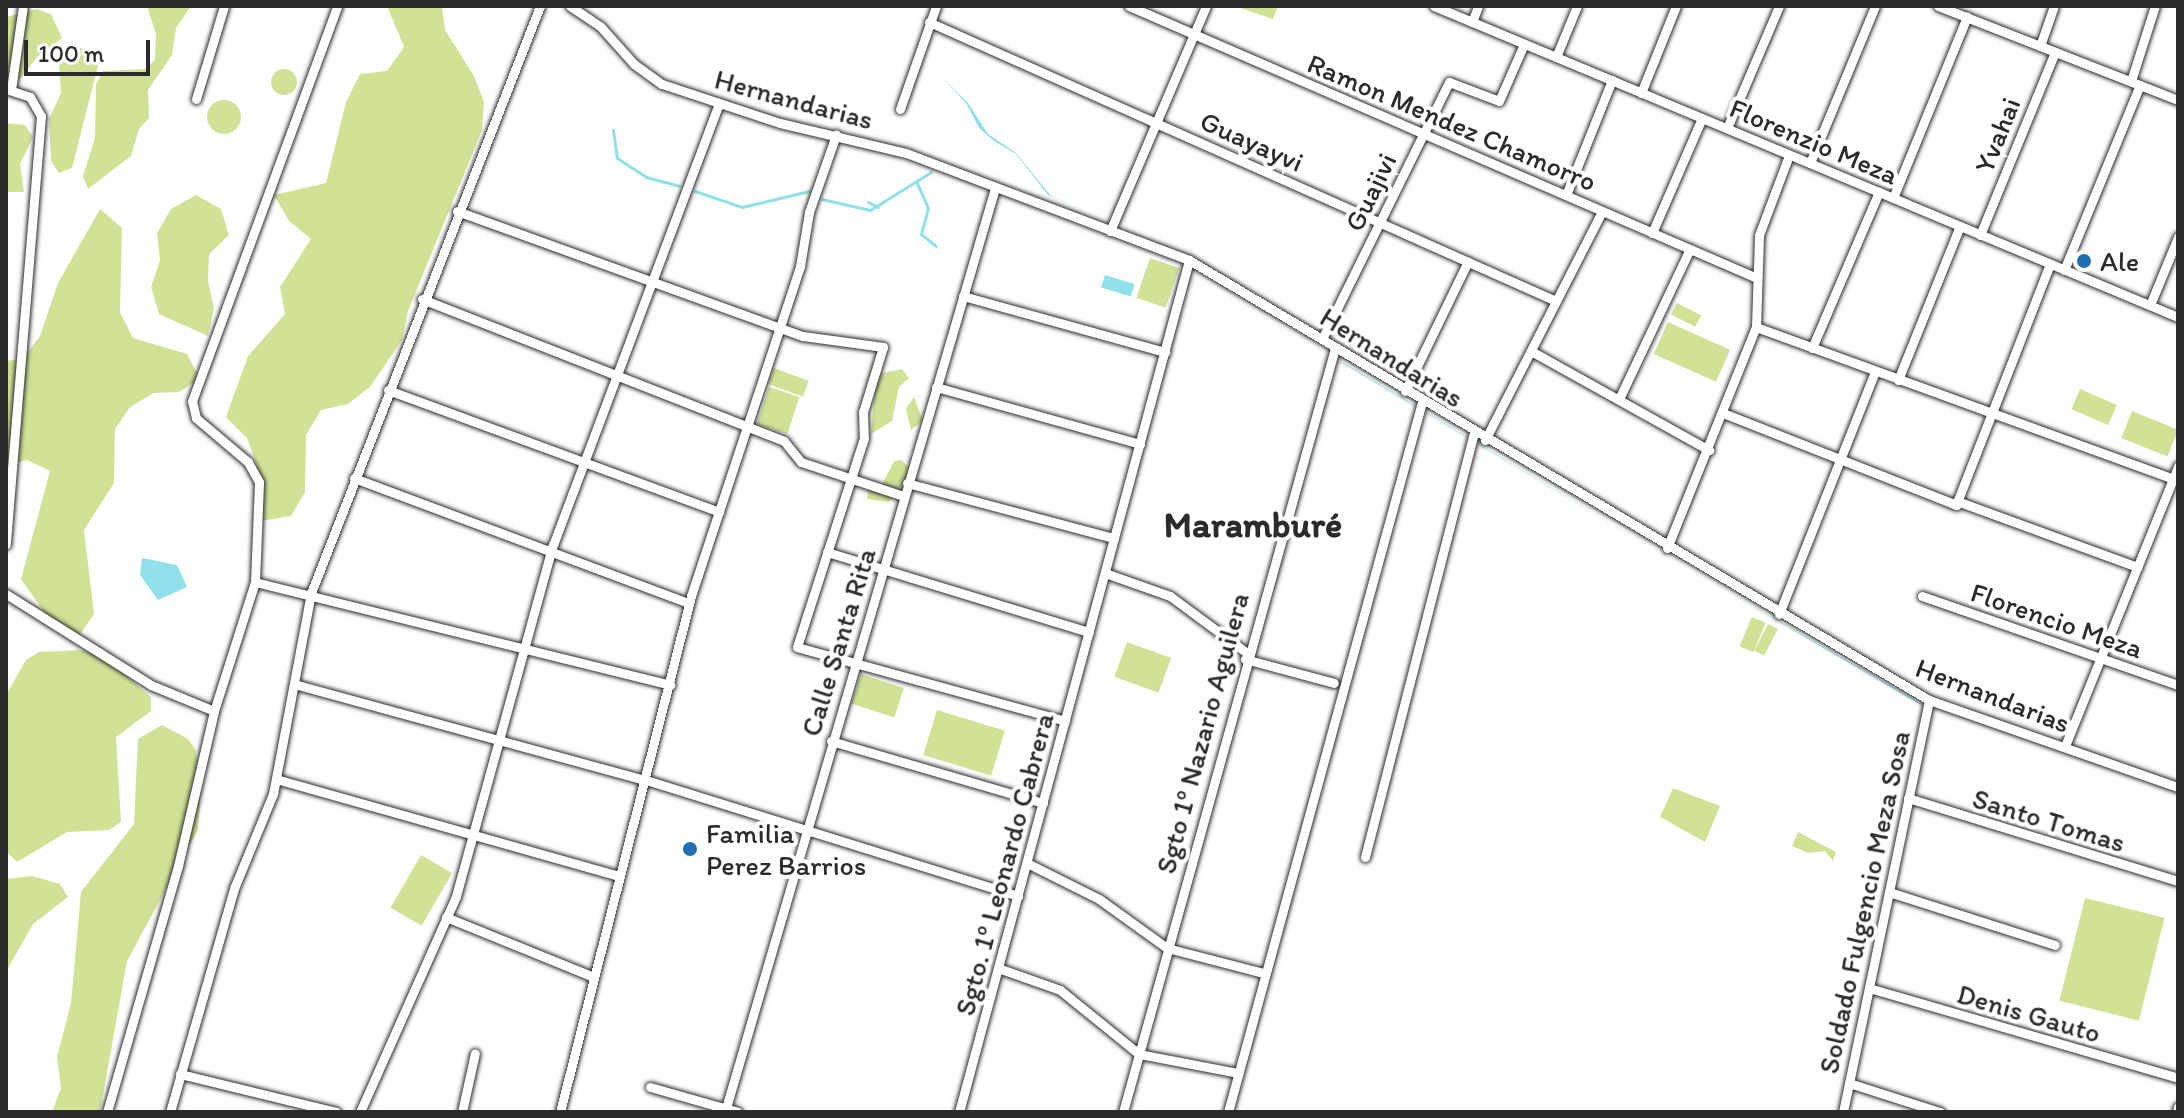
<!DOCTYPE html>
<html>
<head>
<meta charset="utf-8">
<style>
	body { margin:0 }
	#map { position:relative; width:2184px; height:1118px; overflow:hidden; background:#fff; font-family:Itim,sans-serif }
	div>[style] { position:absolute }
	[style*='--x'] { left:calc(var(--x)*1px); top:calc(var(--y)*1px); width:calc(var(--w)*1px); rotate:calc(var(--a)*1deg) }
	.green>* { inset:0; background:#d1e297; transform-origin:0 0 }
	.round { border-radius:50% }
	.water>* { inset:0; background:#8fe0e8; transform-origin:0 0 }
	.stream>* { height:3px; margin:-1.5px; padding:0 1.5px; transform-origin:1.5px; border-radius:1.5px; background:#8fe0e8 }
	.roads { filter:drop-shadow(0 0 2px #2b2b2b) drop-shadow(0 0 2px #2b2b2b) }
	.minor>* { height:9px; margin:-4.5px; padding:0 4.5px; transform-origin:4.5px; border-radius:4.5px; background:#fff }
	.dots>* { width:22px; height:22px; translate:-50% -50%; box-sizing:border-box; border:4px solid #fff; border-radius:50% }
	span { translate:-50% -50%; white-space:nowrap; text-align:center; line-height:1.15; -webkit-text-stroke:8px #fff; paint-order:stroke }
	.street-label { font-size:28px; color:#2b2b2b }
	.poi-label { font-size:28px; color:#2b2b2b }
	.left { translate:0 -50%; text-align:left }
	.district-label { font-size:36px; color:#2b2b2b; font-weight:700 }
	.frame { position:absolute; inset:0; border:8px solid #2b2b2b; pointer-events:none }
	.scale { position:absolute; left:24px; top:40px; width:126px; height:36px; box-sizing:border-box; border:4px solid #2b2b2b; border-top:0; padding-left:10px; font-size:24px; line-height:28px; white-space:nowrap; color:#2b2b2b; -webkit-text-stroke:6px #fff; paint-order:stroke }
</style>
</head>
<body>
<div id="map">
	<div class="green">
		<i style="clip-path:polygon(147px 6px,191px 6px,176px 28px,172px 55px,148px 90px,149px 118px,139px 129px,131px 156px,88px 189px,83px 176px,95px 138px,96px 84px,103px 71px,145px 69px,155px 60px,156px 34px)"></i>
		<i style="clip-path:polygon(387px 6px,442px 6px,445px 30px,474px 76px,484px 102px,482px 130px,408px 311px,402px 340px,370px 387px,348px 404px,321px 410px,306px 435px,305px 492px,291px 516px,260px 521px,255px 494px,257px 465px,247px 438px,226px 417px,248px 356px,285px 314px,280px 287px,311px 239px,289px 221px,274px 195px,326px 183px,346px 102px,360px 74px,387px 71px,404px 47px)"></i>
		<i style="clip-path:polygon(1235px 6px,1278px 6px,1273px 19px)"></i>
		<i style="clip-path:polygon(37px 9px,51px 14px,62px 38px,37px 57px,20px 79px,6px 82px,6px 17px)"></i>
		<i style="clip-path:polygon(80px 48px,92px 53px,98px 66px,72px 168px,59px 173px,51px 161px,49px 119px,61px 93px,59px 65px)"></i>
		<i class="round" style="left:271px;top:69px;width:26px;height:26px"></i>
		<i class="round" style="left:207px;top:100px;width:34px;height:34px"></i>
		<i style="clip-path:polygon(6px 123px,25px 125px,33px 137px,20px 164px,24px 192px,6px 192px)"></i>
		<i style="clip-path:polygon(196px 195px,221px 209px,229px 235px,209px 254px,208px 281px,214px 308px,208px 336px,159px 314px,151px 287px,160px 260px,157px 233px,171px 209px)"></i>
		<i style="clip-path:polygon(100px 209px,122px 228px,120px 312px,133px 338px,187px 354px,200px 379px,179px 392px,154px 393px,130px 407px,115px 429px,114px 483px,84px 530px,94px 614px,79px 636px,53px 625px,21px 579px,50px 471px,27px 460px,6px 465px,6px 361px,24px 358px,40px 336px,58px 283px)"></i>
		<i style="left:1150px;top:258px;width:31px;height:42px;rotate:19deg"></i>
		<i style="left:1677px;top:303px;width:27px;height:13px;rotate:27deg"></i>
		<i style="left:1668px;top:322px;width:68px;height:35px;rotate:24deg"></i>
		<i style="left:774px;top:368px;width:37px;height:17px;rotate:20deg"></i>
		<i style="clip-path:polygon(902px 369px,909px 378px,899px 387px,892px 421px,871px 434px,875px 386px,882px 373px)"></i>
		<i style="left:769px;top:387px;width:32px;height:39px;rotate:18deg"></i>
		<i style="left:2080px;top:389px;width:40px;height:22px;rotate:23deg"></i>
		<i style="clip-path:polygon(914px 397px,923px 421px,911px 430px,906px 409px)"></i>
		<i style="left:2132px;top:411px;width:50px;height:29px;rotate:22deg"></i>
		<i style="clip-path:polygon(901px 460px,909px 467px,907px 479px,889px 502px,867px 499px,868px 488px,883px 483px,894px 461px)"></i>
		<i style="left:1752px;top:617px;width:15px;height:32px;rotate:23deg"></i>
		<i style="left:1768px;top:624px;width:11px;height:30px;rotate:27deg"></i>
		<i style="left:1127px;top:642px;width:47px;height:37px;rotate:20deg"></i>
		<i style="clip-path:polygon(81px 650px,103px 657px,151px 697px,151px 711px,116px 737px,121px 822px,109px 830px,67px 832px,17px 862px,6px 851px,6px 695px,26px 660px,39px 652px)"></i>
		<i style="left:861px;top:674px;width:45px;height:31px;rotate:18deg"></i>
		<i style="left:937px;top:710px;width:71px;height:47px;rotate:17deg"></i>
		<i style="clip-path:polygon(162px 725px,188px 739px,195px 749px,202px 776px,198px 830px,127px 961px,100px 1112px,52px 1112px,61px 1088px,57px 1057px,71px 1003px,81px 892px,134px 824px,138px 739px)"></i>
		<i style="clip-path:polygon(1673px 788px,1720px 806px,1705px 842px,1660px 817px)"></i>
		<i style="clip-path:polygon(1798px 832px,1836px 852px,1833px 861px,1825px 851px,1808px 853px,1792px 846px)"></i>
		<i style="left:421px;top:855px;width:36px;height:61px;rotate:30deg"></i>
		<i style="clip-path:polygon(32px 876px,60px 884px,68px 897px,33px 924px,6px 972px,6px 879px)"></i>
		<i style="left:2085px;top:898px;width:82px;height:106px;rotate:14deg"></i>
	</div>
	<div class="water">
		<i style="clip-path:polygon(940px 75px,968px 103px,988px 134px,1016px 153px,1051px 196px,1106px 221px,1048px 195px,1016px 154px,994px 141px,979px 128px,966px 103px)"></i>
		<i style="left:1105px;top:275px;width:31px;height:13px;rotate:17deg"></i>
		<i style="clip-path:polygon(1336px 362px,1344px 363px,1659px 553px,1344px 364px)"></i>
		<i style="clip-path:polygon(142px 558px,177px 565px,187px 587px,158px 600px,140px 575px)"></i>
		<i style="clip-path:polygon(1702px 577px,1922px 704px,1921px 705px)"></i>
	</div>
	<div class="stream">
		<i style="--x:613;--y:130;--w:28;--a:82"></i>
		<i style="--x:617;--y:158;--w:35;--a:33"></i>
		<i style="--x:646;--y:177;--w:34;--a:15"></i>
		<i style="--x:916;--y:181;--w:30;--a:66"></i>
		<i style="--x:928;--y:208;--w:27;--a:105"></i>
		<i style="--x:921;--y:234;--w:19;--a:39"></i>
		<i style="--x:695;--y:191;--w:50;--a:18.8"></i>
		<i style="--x:742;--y:207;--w:69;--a:-13.4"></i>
		<i style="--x:822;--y:199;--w:49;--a:12.9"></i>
		<i style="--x:870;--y:210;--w:72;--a:-31.9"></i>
		<i style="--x:868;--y:202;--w:11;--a:27"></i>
	</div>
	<div class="roads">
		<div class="minor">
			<i style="--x:570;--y:6;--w:36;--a:34"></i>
			<i style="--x:600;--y:26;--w:51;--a:48.2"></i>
			<i style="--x:634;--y:64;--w:34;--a:36"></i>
			<i style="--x:662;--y:84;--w:124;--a:18.3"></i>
			<i style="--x:780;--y:123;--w:130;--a:13.4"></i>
			<i style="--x:906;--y:153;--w:303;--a:20.7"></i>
			<i style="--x:1189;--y:260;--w:861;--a:30.74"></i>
			<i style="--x:1929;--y:700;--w:264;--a:19.3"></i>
			<i style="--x:1129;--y:6;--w:684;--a:23.42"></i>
			<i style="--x:1434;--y:6;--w:806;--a:22.69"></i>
			<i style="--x:1938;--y:6;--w:258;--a:21.4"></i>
			<i style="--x:929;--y:22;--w:686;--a:23.99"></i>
			<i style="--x:1472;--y:22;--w:17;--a:-69"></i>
			<i style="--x:2040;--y:46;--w:42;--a:-70.7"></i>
			<i style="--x:1556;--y:57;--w:55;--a:-67.6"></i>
			<i style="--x:2131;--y:81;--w:79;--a:-72.3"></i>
			<i style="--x:6;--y:89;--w:25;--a:18"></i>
			<i style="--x:30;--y:97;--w:22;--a:60"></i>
			<i style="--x:41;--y:116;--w:430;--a:94.7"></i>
			<i style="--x:11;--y:90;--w:85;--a:-81.9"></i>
			<i style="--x:1641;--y:93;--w:94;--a:-68.1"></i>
			<i style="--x:196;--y:99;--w:97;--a:-73.2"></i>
			<i style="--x:900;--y:109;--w:109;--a:-70.7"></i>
			<i style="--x:1727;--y:128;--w:133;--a:-66.9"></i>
			<i style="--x:1810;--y:163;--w:170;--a:-67.5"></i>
			<i style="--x:1566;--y:195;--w:124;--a:-68.2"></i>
			<i style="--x:1893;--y:198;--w:196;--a:-67.8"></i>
			<i style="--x:457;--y:211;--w:368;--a:19.9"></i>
			<i style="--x:803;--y:336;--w:81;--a:7.8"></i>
			<i style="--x:883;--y:347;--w:68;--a:107.1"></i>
			<i style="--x:863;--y:412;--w:26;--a:88"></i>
			<i style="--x:864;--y:438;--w:219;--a:107.8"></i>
			<i style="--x:797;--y:647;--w:278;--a:15.4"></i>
			<i style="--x:1110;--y:231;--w:245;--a:-66.9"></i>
			<i style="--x:1652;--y:233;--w:125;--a:-66.5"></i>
			<i style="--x:1980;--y:235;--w:198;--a:-67.7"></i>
			<i style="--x:2064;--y:270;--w:200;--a:-67.7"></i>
			<i style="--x:963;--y:296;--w:210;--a:15.5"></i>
			<i style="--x:422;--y:299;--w:389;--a:21.4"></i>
			<i style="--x:784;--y:441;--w:27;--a:51"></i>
			<i style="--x:801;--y:462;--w:108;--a:18.4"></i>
			<i style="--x:2150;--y:305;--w:74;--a:-67.6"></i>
			<i style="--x:1756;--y:327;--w:449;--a:20"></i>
			<i style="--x:1322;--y:339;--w:287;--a:-63.7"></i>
			<i style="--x:1449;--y:82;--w:53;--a:20.8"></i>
			<i style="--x:1499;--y:101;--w:62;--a:-66.3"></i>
			<i style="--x:1812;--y:348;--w:170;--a:-66.8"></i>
			<i style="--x:1531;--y:351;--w:204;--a:29.1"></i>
			<i style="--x:1898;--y:380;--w:166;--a:-68.1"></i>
			<i style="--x:936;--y:387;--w:212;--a:15.6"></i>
			<i style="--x:388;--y:390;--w:353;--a:20.2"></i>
			<i style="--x:1405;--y:391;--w:144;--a:-64.1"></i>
			<i style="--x:1619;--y:399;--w:166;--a:-64.7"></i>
			<i style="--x:1723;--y:413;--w:251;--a:21.5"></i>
			<i style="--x:1956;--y:505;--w:259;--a:-68.7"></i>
			<i style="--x:1485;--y:440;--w:257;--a:-62.9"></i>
			<i style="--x:354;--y:478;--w:358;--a:20.5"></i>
			<i style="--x:907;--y:483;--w:214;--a:14.9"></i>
			<i style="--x:1957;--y:501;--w:192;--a:20.1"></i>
			<i style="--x:1667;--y:548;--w:238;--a:-68.1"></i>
			<i style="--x:1756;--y:327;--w:92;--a:-88.1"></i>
			<i style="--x:1759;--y:235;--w:85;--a:-69.4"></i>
			<i style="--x:827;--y:552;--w:274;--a:17"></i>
			<i style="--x:1105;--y:573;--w:69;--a:19.5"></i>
			<i style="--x:1170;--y:596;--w:96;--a:36.5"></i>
			<i style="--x:255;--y:582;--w:428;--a:13.9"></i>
			<i style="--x:6;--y:594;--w:171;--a:32.1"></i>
			<i style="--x:151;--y:685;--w:68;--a:22.4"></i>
			<i style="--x:1922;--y:596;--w:271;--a:19.2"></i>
			<i style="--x:1779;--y:614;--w:261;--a:-68.4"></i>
			<i style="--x:1245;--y:659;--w:92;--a:15.1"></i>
			<i style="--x:294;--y:684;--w:365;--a:15.3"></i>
			<i style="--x:646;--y:780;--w:390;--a:17.3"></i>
			<i style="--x:831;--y:741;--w:221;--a:16.3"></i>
			<i style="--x:2065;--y:746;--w:302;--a:-68"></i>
			<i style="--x:276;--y:779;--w:356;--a:15.8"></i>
			<i style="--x:1908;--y:798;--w:282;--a:17.1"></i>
			<i style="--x:1365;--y:857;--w:437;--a:-75.6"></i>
			<i style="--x:1027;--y:863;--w:80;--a:26.6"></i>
			<i style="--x:1099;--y:899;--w:84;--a:35.8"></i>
			<i style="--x:1167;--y:948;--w:100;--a:14.5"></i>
			<i style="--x:1889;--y:892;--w:174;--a:17.7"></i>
			<i style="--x:446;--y:917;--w:157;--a:22.1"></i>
			<i style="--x:998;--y:968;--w:66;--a:19.5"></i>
			<i style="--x:1060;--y:990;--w:102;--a:39"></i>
			<i style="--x:1139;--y:1054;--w:101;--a:10.9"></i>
			<i style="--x:1869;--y:988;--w:322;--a:16.2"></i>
			<i style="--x:180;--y:1074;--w:161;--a:13.7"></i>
			<i style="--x:1849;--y:1083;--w:96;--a:17.7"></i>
			<i style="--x:650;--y:1087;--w:91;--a:15.9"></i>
			<i style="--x:726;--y:1108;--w:959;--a:-73.7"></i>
			<i style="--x:107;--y:1112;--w:256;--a:-73.9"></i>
			<i style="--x:178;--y:866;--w:159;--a:-76.9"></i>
			<i style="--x:214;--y:711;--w:135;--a:-72.4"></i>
			<i style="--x:255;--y:582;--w:100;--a:-87.7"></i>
			<i style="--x:259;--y:482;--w:23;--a:-119"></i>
			<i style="--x:248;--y:462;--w:68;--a:-139.8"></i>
			<i style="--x:196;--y:418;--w:17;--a:-103"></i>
			<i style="--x:192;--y:401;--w:421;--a:-69.8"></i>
			<i style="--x:170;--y:1112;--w:235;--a:-74"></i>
			<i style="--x:235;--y:886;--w:100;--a:-67.6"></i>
			<i style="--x:273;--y:794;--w:205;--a:-79.3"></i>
			<i style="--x:311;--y:593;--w:630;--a:-68.69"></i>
			<i style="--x:360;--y:1112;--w:236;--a:-66"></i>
			<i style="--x:456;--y:896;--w:364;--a:-74.6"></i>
			<i style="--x:553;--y:545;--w:470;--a:-69.4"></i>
			<i style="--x:462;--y:1112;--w:60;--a:-77.6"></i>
			<i style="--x:560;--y:1112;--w:532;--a:-75.75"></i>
			<i style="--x:691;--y:596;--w:348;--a:-71.7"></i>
			<i style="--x:800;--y:266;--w:55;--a:-80.5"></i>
			<i style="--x:809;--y:212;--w:82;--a:-70.7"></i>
			<i style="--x:959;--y:1112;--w:882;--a:-74.89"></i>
			<i style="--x:1123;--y:1112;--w:793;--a:-74.49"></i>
			<i style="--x:1228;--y:1112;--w:736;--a:-74.72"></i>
			<i style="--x:1843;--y:1112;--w:421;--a:-78.2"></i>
			<i style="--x:2177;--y:1112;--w:5;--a:-79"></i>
		</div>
	</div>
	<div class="dots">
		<i style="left:2084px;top:261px;background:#1f6fb2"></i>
		<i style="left:690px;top:849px;background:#1f6fb2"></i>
	</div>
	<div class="street-label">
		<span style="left:794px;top:99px;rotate:15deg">Hernandarias</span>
		<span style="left:1452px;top:122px;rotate:23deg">Ramon Mendez Chamorro</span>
		<span style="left:1997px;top:135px;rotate:-68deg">Yvahai</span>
		<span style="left:1252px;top:141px;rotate:24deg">Guayayvi</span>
		<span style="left:1814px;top:141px;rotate:23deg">Florenzio Meza</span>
		<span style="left:1370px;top:192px;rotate:-64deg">Guajivi</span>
		<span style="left:1392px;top:357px;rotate:32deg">Hernandarias</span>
		<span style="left:2057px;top:620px;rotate:19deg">Florencio Meza</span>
		<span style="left:838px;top:642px;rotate:-73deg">Calle Santa Rita</span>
		<span style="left:1993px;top:695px;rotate:21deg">Hernandarias</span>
		<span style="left:1202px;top:733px;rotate:-75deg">Sgto 1º Nazario Aguilera</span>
		<span style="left:2049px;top:820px;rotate:17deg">Santo Tomas</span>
		<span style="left:1004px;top:864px;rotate:-75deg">Sgto. 1º Leonardo Cabrera</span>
		<span style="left:1864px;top:902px;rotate:-78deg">Soldado Fulgencio Meza Sosa</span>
		<span style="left:2029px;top:1013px;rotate:16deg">Denis Gauto</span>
	</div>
	<div class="poi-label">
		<span class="left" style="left:2100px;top:261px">Ale</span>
		<span class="left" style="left:706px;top:849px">Familia<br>Perez Barrios</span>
	</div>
	<div class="district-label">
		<span style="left:1253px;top:525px">Maramburé</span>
	</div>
	<div class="frame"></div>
	<div class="scale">100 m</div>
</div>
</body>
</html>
